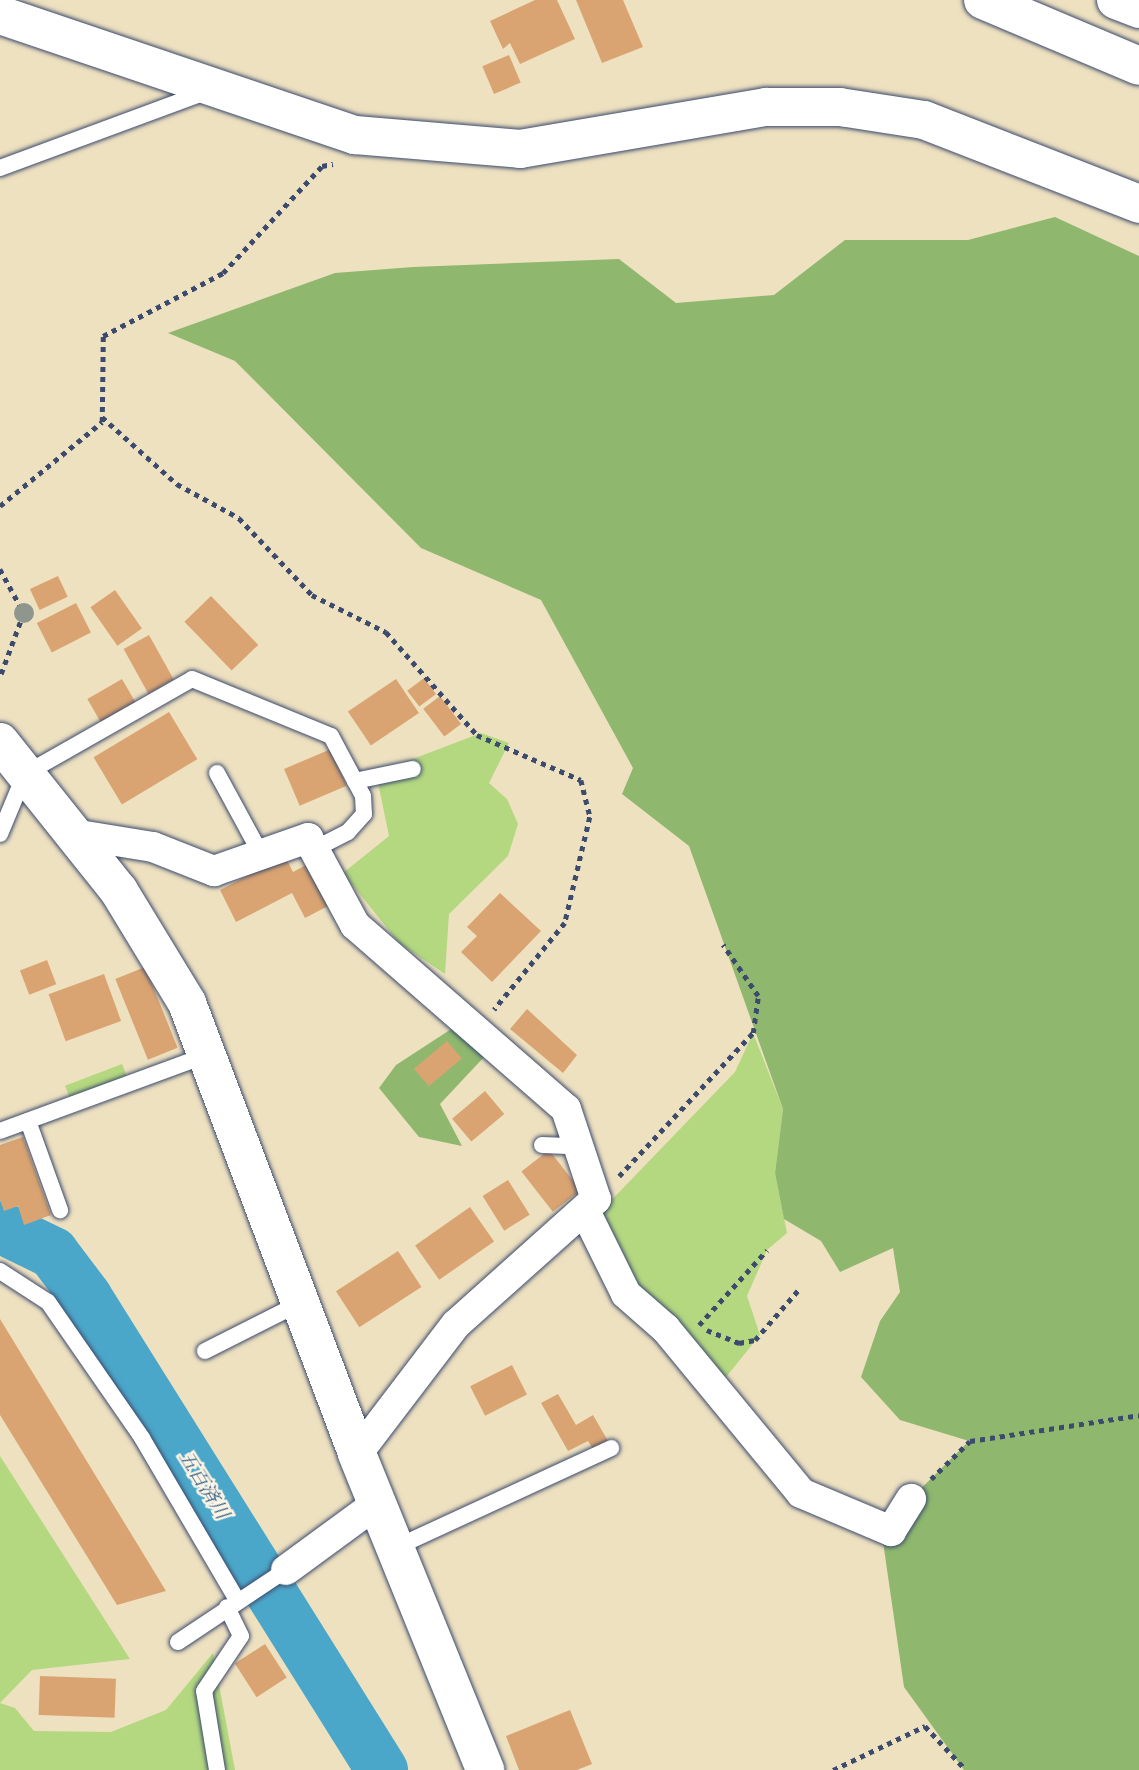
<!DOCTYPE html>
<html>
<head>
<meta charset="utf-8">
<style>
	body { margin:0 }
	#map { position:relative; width:1139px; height:1770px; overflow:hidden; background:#eee1c0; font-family:"Libre Caslon Text","Noto Serif JP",serif }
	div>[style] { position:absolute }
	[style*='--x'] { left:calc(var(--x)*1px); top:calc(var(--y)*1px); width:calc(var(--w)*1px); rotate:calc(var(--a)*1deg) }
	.green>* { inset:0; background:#b4d880; transform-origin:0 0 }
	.forest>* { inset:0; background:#8fb86e }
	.river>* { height:52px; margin:-26px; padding:0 26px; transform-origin:26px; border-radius:26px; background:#4ba7c9 }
	.building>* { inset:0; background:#daa472; transform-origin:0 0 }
	.path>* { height:4.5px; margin-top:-2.25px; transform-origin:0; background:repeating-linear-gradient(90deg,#3b4a6d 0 5px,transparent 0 10px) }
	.roads { filter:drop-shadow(0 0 2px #3b4a6d) drop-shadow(0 0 2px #3b4a6d) }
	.lane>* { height:16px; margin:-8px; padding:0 8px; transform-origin:8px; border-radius:8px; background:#fff }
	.street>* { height:30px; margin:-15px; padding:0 15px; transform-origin:15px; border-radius:15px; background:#fff }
	.secondary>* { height:38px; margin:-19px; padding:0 19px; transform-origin:19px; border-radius:19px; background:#fff }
	.highway>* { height:38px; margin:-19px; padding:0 19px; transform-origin:19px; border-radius:19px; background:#fff }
	.trees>* { width:20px; height:20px; margin:-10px; border-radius:50%; background:#8f968e }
	span { translate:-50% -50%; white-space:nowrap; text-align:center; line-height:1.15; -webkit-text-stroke:5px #fcf5e5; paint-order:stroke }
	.water-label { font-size:19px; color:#2c5983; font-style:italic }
</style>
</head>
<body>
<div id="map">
	<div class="green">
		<i style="clip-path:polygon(481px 733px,509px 743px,489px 783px,507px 799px,518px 824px,508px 856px,449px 914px,445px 974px,399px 943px,343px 873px,389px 836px,376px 773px)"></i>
		<i style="clip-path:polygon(753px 1033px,783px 1109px,775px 1173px,787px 1233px,767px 1250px,747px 1296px,760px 1335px,726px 1377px,678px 1344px,626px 1294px,599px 1213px,735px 1072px)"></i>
		<i style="left:122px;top:1064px;width:17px;height:61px;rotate:69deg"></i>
		<i style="clip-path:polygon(0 1456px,130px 1659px,32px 1670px,0 1703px)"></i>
		<i style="clip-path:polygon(213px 1653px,235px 1770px,0 1770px,0 1703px,15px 1708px,34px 1731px,111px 1732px,166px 1710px)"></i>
	</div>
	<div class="forest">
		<i style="clip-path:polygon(1055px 217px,1139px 256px,1139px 1770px,964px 1770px,904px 1687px,881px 1528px,969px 1441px,900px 1420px,861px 1377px,880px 1321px,900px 1292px,893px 1248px,840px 1272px,821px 1241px,784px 1219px,775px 1173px,783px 1109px,689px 846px,622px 794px,633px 768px,541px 600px,421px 548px,235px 361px,168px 333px,335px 273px,413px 267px,619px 259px,676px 303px,774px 295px,845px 240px,968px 240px)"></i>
		<i style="clip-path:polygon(459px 1024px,485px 1056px,440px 1104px,462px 1146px,419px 1137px,379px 1088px,396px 1065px)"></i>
	</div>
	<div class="river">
		<i style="--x:0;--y:1227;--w:59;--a:26.1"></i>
		<i style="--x:53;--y:1253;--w:55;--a:53.1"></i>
		<i style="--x:86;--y:1297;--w:558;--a:57.96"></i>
	</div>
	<div class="building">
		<i style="clip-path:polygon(535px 0,557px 0,575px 39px,520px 64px,510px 43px,503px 49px,490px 21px)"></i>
		<i style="clip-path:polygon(576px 0,623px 0,643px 47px,602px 63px)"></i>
		<i style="left:509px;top:55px;width:30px;height:29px;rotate:67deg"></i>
		<i style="left:58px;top:576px;width:23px;height:31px;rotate:65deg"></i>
		<i style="left:115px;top:590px;width:47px;height:30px;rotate:55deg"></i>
		<i style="left:211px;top:596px;width:68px;height:37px;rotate:46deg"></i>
		<i style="left:76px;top:603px;width:33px;height:44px;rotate:63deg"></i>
		<i style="left:149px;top:635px;width:51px;height:29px;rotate:61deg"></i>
		<i style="left:424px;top:678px;width:20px;height:21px;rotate:53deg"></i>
		<i style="left:122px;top:679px;width:30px;height:40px;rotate:60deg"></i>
		<i style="left:396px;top:679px;width:41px;height:58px;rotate:56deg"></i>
		<i style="left:440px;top:696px;width:35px;height:21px;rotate:53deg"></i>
		<i style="left:169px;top:712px;width:55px;height:88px;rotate:59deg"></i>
		<i style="left:331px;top:749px;width:40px;height:51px;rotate:67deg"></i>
		<i style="clip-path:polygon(285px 856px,293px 872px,308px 864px,330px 905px,305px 918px,292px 893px,236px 922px,220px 890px)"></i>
		<i style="clip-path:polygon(500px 893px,541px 931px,492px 982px,461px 952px,477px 936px,467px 927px)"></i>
		<i style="left:47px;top:960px;width:26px;height:29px;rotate:69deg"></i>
		<i style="left:145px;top:967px;width:87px;height:32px;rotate:68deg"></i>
		<i style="left:104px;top:974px;width:50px;height:59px;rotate:70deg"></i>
		<i style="clip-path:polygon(527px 1009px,577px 1055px,563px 1073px,510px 1029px)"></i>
		<i style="left:447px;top:1041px;width:23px;height:43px;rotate:50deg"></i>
		<i style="left:485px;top:1091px;width:30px;height:43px;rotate:50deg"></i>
		<i style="clip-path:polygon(23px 1137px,51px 1215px,24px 1225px,18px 1206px,4px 1211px,0 1200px,0 1145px)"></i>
		<i style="left:549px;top:1150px;width:51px;height:35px;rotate:52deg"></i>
		<i style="left:508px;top:1180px;width:41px;height:30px;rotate:58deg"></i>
		<i style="left:470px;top:1207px;width:42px;height:67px;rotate:55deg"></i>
		<i style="left:398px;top:1251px;width:43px;height:74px;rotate:57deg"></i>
		<i style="clip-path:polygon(0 1319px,166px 1591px,117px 1605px,0 1415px)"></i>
		<i style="left:512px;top:1365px;width:33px;height:47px;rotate:63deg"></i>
		<i style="clip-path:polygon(558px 1394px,576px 1425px,593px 1415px,608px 1441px,593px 1449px,588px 1441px,568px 1451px,541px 1403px)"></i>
		<i style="left:265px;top:1644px;width:40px;height:36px;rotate:57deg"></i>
		<i style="left:40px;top:1676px;width:76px;height:39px;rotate:2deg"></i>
		<i style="clip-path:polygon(570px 1710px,592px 1764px,577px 1770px,519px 1770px,506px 1736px)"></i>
	</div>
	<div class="path">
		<i style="--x:102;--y:417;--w:101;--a:41.8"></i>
		<i style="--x:177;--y:484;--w:71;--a:28.7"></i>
		<i style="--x:239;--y:518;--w:106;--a:46.5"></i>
		<i style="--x:312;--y:595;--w:83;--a:26.6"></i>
		<i style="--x:386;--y:632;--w:137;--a:48.5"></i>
		<i style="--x:477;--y:735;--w:113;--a:23.4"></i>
		<i style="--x:581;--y:780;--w:38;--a:76"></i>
		<i style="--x:590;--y:817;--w:109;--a:103.3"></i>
		<i style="--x:565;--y:923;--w:112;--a:129.2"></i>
		<i style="--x:0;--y:506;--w:132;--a:-39.5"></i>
		<i style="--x:102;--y:422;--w:86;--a:-89.3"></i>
		<i style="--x:103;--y:336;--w:136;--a:-27.7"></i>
		<i style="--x:223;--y:273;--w:146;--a:-47.2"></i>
		<i style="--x:322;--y:166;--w:11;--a:-10"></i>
		<i style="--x:0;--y:569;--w:50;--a:61.4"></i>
		<i style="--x:24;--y:613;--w:69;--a:110.3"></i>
		<i style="--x:619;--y:1176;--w:196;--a:-46.9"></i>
		<i style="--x:753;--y:1033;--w:37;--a:-82"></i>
		<i style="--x:758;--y:996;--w:62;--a:-124.5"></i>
		<i style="--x:699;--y:1325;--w:101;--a:-47.8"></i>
		<i style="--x:707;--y:1330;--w:35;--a:22"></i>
		<i style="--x:739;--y:1343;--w:16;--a:-11"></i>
		<i style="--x:755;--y:1340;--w:69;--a:-49.1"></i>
		<i style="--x:931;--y:1479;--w:54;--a:-44.3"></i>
		<i style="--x:970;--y:1441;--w:171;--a:-8.7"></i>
		<i style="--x:833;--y:1770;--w:102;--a:-25.6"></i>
		<i style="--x:925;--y:1726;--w:60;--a:47"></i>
	</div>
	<div class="roads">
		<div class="lane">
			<i style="--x:0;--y:168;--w:222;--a:-20.3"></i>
			<i style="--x:217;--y:773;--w:92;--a:61.5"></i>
			<i style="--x:355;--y:781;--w:59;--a:-11.7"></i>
			<i style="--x:0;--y:834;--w:65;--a:-67.4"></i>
			<i style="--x:25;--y:774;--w:192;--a:-29.6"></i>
			<i style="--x:192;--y:679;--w:150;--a:22.3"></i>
			<i style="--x:331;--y:736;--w:68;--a:61.9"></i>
			<i style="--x:363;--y:796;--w:18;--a:87"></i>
			<i style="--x:364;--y:814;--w:24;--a:132"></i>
			<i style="--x:348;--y:832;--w:38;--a:153"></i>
			<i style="--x:28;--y:1121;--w:95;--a:70.2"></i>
			<i style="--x:0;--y:1131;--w:221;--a:-20.2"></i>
			<i style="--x:542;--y:1145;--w:33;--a:2"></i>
			<i style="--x:0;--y:1271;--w:57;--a:32.9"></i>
			<i style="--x:48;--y:1302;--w:165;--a:55.3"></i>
			<i style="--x:142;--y:1438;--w:188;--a:59.6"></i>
			<i style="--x:205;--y:1351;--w:106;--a:-26.8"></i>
			<i style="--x:397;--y:1547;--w:236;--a:-24.8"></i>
			<i style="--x:178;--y:1642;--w:130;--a:-33.7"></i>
			<i style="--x:217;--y:1770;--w:80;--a:-99.3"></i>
			<i style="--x:204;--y:1691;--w:66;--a:-56.1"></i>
			<i style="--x:241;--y:1636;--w:32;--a:-116"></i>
		</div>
		<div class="street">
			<i style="--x:73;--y:834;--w:81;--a:9.2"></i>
			<i style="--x:153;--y:847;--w:66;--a:21.5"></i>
			<i style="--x:214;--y:871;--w:100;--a:-19.3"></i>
			<i style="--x:308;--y:838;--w:99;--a:61.6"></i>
			<i style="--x:355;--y:925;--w:280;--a:41.1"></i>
			<i style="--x:566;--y:1109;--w:95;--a:71.6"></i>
			<i style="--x:596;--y:1199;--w:188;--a:138.2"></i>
			<i style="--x:456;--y:1324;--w:163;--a:127.3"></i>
			<i style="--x:586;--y:1213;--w:90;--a:63.7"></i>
			<i style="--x:626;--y:1294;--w:53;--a:41.2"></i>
			<i style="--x:666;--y:1329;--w:212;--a:50.5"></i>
			<i style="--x:801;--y:1493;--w:98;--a:22.9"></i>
			<i style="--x:891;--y:1531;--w:38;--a:-58"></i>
			<i style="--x:286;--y:1570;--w:115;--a:-36.2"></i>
		</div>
		<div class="secondary">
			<i style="--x:0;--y:15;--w:375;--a:18.7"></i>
			<i style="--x:355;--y:135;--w:166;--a:4.8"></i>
			<i style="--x:520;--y:149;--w:250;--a:-9.7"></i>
			<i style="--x:766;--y:107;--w:74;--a:0"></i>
			<i style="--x:840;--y:107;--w:85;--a:8.8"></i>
			<i style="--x:924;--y:120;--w:231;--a:21.3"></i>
			<i style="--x:0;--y:742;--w:191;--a:51.4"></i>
			<i style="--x:119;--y:891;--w:131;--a:58.7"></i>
			<i style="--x:187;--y:1003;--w:482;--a:69.3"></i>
			<i style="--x:357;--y:1454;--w:341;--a:67.9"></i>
		</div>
		<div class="highway">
			<i style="--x:983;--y:0;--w:169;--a:22.9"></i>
			<i style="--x:1116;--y:0;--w:25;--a:21"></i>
		</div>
	</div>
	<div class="trees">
		<i style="left:24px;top:613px"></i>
	</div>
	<div class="water-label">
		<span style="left:204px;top:1485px;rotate:58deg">五百済川</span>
	</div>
</div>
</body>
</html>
